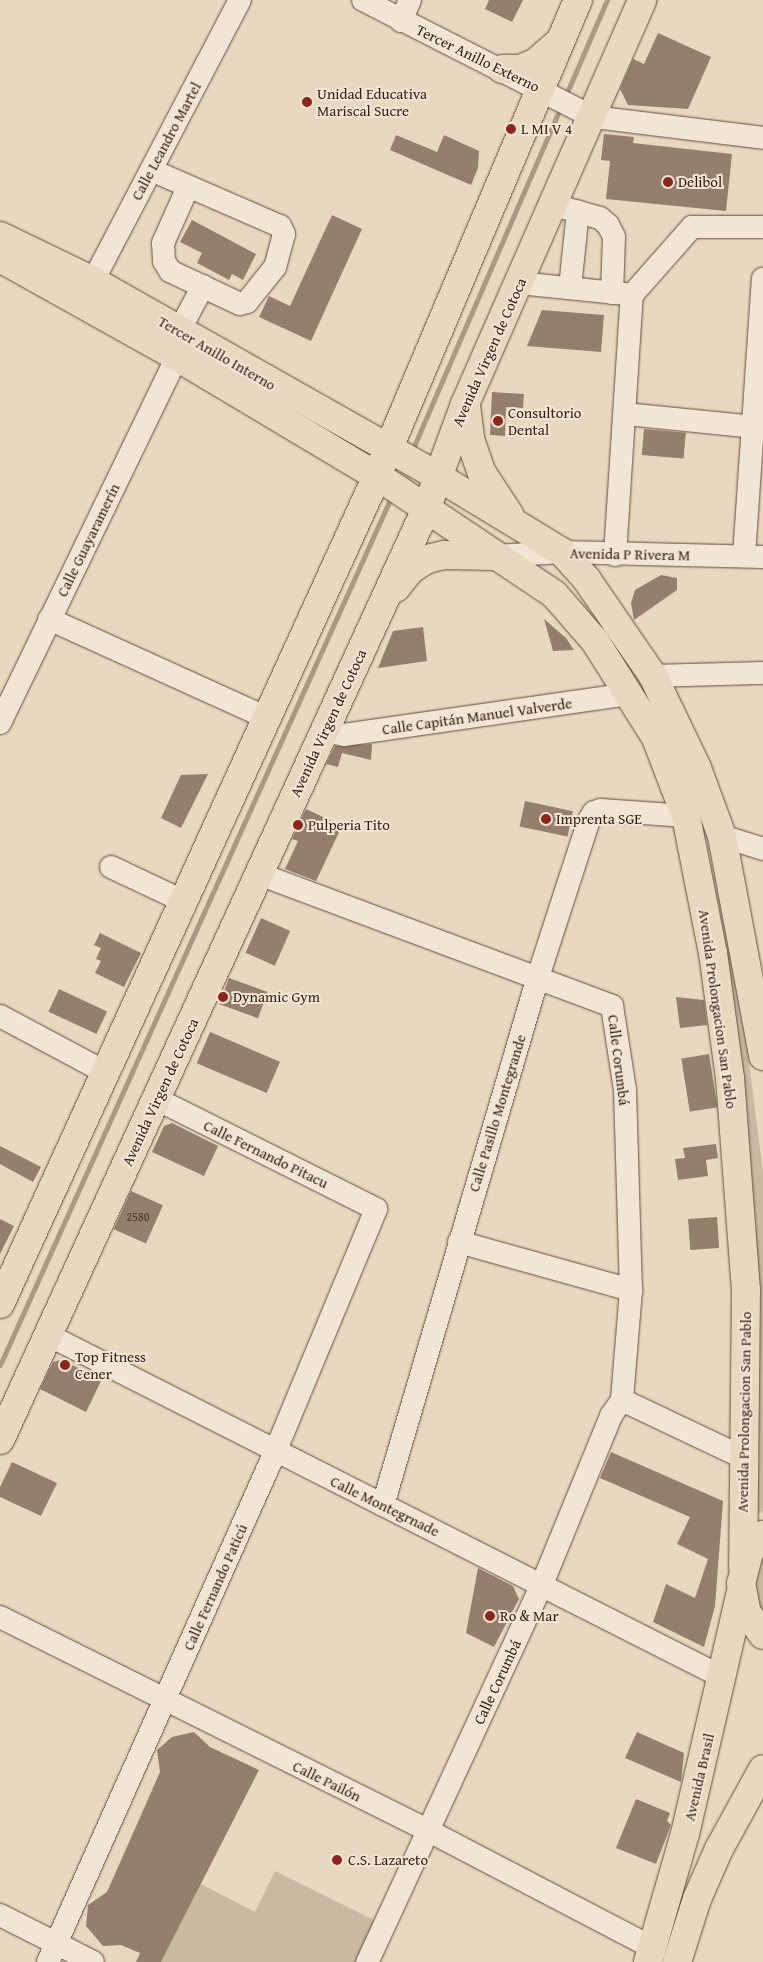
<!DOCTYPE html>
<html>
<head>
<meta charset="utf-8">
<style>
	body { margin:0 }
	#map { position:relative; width:763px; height:1962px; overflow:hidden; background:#e9d8c0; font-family:"Gentium Book Plus",serif }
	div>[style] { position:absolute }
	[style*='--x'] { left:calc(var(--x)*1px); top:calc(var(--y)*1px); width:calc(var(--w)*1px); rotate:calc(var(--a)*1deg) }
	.green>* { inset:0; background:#cab8a2 }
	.stream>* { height:5px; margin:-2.5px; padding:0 2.5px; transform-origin:2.5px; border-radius:2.5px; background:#ac9984 }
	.building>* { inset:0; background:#937f6c; transform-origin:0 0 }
	.roads { filter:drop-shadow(0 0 1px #624c3c) drop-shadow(0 0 1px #624c3c) }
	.minor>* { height:22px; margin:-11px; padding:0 11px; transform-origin:11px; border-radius:11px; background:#f1e6d6 }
	.major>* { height:28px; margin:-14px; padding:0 14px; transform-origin:14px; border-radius:14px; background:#e9d8c0 }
	.dots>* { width:14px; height:14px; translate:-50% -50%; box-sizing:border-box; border:2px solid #f1e6d6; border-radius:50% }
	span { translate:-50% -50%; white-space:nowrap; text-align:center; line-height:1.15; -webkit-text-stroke:4px #f1e6d6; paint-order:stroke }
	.number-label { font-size:12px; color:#4c3627 }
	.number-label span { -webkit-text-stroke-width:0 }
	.street-label { font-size:15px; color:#351e10 }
	.poi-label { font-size:15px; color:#351e10 }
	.left { translate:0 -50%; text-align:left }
</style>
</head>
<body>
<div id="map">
	<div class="green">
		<i style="clip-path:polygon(728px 951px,736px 957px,763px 1173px,763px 1511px,750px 1519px,724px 954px)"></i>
		<i style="clip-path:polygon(763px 1549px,763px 1620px,756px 1611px,751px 1572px)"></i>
		<i style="clip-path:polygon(275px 1871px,378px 1922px,359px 1962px,161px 1962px,201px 1884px,255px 1912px)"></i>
	</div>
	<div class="stream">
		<i style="--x:565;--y:97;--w:106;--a:-66.6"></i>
		<i style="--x:411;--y:453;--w:377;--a:-66.6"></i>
		<i style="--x:0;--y:1365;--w:954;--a:-65.74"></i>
	</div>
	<div class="building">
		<i style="clip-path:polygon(489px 0,523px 0,512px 22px,485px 9px)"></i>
		<i style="clip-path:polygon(658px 33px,711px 57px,688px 109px,628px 105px,620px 89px,633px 59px,644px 64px)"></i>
		<i style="clip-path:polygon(604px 134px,634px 137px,633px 143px,732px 154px,726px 211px,606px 199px,610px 161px,601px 160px)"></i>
		<i style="clip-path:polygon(396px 135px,437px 152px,444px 135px,479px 151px,478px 168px,471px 185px,390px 150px)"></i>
		<i style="clip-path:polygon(332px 215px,362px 229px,311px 341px,259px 317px,269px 296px,290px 306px)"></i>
		<i style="clip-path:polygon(192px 220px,256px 254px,243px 280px,232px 274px,229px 280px,197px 263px,202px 253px,180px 242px)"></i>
		<i style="clip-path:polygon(542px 310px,604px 315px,601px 352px,527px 346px)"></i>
		<i style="clip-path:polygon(492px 392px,524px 394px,523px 408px,506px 407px,505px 436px,490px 435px)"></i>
		<i style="left:644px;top:429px;width:42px;height:26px;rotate:5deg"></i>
		<i style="clip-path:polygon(661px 575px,677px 578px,677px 590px,634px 620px,631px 603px,635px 590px)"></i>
		<i style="clip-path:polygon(544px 619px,566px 638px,574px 650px,553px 651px)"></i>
		<i style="clip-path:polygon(423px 627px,427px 661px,378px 668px,393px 631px)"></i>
		<i style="clip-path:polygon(372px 744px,371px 760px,342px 753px,338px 767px,326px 764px,335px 746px)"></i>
		<i style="clip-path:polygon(208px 774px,181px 828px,161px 818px,181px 775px)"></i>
		<i style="left:525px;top:801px;width:49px;height:26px;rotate:12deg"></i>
		<i style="clip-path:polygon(306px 809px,342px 826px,316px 881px,285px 869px,298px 841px,292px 839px)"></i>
		<i style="left:261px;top:918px;width:32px;height:38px;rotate:24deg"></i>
		<i style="clip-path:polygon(100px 933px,141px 953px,124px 987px,95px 973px,101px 961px,96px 959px,101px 948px,94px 945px)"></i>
		<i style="left:229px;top:978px;width:41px;height:28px;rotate:20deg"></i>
		<i style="left:59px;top:989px;width:53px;height:25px;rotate:25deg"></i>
		<i style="clip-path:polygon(676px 997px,704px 1000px,707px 1025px,680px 1028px)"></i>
		<i style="left:210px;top:1032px;width:76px;height:34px;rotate:23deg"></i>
		<i style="left:709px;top:1054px;width:54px;height:28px;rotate:81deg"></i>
		<i style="clip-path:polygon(172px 1123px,218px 1146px,204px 1176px,152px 1152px,164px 1126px)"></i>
		<i style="clip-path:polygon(716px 1144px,718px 1158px,706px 1160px,708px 1176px,678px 1180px,675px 1159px,685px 1158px,683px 1148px)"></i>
		<i style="clip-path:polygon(0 1146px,41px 1167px,33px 1182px,0 1164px)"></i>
		<i style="left:131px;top:1191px;width:35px;height:42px;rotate:24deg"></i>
		<i style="left:717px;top:1217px;width:31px;height:29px;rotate:86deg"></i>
		<i style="clip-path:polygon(0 1219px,14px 1226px,0 1254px)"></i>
		<i style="clip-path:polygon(61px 1360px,102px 1379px,86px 1412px,40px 1389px,53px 1362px)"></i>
		<i style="clip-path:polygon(611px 1452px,723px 1501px,715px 1606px,704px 1647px,653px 1622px,666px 1584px,695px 1598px,708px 1559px,677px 1544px,690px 1517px,600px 1478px)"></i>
		<i style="clip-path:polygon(12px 1462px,57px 1483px,41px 1516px,0 1497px,0 1487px)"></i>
		<i style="clip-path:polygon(478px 1568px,513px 1586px,519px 1599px,494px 1647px,466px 1633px)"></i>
		<i style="clip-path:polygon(194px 1732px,210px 1747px,259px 1770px,161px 1962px,136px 1962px,140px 1953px,121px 1945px,103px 1946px,86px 1926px,88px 1905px,107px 1892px,160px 1772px,157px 1750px,172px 1737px)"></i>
		<i style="clip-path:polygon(637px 1732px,684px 1753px,681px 1782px,625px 1758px)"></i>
		<i style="clip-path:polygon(636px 1799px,670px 1813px,667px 1821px,671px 1825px,656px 1864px,616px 1848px)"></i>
	</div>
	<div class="roads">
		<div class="minor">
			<i style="--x:363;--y:0;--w:258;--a:27"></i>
			<i style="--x:593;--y:117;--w:171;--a:7"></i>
			<i style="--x:401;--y:21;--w:23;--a:-67"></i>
			<i style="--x:151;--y:170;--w:141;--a:23.5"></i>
			<i style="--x:280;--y:226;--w:9;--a:63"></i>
			<i style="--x:284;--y:234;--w:34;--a:105"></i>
			<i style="--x:275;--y:267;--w:45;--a:128.7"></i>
			<i style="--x:247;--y:302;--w:7;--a:164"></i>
			<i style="--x:240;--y:304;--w:77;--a:-154.8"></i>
			<i style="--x:170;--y:271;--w:12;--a:-121"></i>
			<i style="--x:164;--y:261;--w:18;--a:-93"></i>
			<i style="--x:163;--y:243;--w:61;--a:-65.9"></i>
			<i style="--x:554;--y:205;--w:48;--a:15.8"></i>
			<i style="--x:600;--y:218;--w:11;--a:41"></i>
			<i style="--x:608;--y:225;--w:13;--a:63"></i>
			<i style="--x:614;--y:237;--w:56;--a:92"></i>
			<i style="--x:93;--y:281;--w:317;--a:-62.4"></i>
			<i style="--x:519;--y:283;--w:108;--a:5.9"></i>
			<i style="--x:570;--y:288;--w:77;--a:-84.1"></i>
			<i style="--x:179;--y:331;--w:51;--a:-61.9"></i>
			<i style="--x:626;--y:414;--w:128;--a:5.8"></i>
			<i style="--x:615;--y:555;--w:261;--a:-86.3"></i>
			<i style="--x:632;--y:295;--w:91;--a:-48.6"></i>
			<i style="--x:692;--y:227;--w:71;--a:0"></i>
			<i style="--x:496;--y:556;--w:66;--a:-3.5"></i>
			<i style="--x:562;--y:552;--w:201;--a:1.4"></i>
			<i style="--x:744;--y:556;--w:278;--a:-86.1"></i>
			<i style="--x:49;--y:619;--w:239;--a:24.4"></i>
			<i style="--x:653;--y:676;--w:110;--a:-1.6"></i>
			<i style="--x:0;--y:723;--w:407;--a:-64.2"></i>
			<i style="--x:324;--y:731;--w:20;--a:11"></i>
			<i style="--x:344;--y:735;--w:289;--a:-8.2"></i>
			<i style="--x:722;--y:836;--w:43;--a:17.6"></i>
			<i style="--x:111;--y:867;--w:80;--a:25.3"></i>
			<i style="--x:259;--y:874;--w:377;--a:20.5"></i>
			<i style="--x:612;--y:1006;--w:85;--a:81.2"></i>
			<i style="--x:625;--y:1090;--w:200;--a:88.3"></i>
			<i style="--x:631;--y:1290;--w:110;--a:94.7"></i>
			<i style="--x:622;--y:1400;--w:19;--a:125"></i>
			<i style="--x:611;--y:1416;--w:182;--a:112.3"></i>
			<i style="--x:542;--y:1584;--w:417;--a:114.8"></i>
			<i style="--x:0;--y:1016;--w:119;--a:28.1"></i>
			<i style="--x:459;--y:1242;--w:179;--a:15.6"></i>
			<i style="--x:48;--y:1335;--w:756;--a:26.9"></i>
			<i style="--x:622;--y:1400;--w:133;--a:25.4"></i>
			<i style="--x:383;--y:1505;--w:547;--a:-73.65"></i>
			<i style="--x:537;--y:980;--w:168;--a:-72"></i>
			<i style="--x:589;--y:820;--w:9;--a:-58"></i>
			<i style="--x:594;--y:812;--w:7;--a:-16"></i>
			<i style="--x:601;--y:810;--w:85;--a:4"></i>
			<i style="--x:0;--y:1617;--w:479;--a:26.5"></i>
			<i style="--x:429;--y:1831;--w:250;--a:27.6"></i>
			<i style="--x:0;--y:1915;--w:104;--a:26.8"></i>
			<i style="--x:48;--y:1962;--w:558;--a:-66.01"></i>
			<i style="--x:275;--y:1452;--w:263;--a:-67.4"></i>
			<i style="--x:376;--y:1209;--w:246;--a:-153.4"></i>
		</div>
		<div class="major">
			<i style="--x:502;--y:69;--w:18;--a:0"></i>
			<i style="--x:520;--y:69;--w:16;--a:-22"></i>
			<i style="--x:535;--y:63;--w:32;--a:-41"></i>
			<i style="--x:0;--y:236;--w:103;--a:25.8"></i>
			<i style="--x:93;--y:281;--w:395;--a:29.5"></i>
			<i style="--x:437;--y:476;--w:146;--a:31.3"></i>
			<i style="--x:562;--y:552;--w:38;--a:48"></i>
			<i style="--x:587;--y:580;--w:116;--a:55.5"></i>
			<i style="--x:653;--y:676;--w:102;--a:64.4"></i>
			<i style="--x:697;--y:768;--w:72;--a:69.8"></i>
			<i style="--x:722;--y:836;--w:224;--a:79.4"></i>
			<i style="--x:0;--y:258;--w:203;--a:29.2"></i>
			<i style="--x:177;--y:357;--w:239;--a:30.8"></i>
			<i style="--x:382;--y:479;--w:207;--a:33.8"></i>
			<i style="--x:554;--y:594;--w:62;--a:48.9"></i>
			<i style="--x:595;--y:641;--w:115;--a:57.8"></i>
			<i style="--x:656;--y:738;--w:84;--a:69"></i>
			<i style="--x:686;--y:816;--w:140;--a:78.9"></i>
			<i style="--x:713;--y:953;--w:126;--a:82.3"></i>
			<i style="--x:730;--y:1078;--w:213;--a:85.7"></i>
			<i style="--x:746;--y:1290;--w:277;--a:90.6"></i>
			<i style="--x:466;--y:405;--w:34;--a:83"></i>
			<i style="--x:470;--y:439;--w:36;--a:71"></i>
			<i style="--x:482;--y:473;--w:51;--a:56.9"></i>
			<i style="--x:396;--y:588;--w:23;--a:-52"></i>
			<i style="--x:410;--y:570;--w:20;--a:-33"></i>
			<i style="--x:427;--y:559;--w:17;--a:-13"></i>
			<i style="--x:444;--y:555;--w:52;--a:1.1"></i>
			<i style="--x:0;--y:1304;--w:910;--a:-65.52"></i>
			<i style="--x:377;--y:476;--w:517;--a:-67.11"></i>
			<i style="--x:0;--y:1440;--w:1026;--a:-65.41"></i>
			<i style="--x:427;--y:507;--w:110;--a:-69.7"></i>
			<i style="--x:465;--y:404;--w:441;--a:-66.3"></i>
			<i style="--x:763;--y:1535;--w:22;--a:129"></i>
			<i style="--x:749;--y:1552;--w:32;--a:104"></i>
			<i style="--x:741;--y:1583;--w:31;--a:79"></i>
			<i style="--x:747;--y:1613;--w:27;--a:54"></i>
			<i style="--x:648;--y:1962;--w:133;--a:-73.9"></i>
			<i style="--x:685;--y:1834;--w:249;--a:-77"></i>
			<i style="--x:677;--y:1962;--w:66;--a:-72.4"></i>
			<i style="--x:697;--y:1899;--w:55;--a:-66.3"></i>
			<i style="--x:719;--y:1849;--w:91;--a:-61.2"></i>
		</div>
	</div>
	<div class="dots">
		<i style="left:307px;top:102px;background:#8f2418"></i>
		<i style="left:511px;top:129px;background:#8f2418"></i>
		<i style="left:668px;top:182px;background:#8f2418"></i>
		<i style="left:498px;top:421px;background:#8f2418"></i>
		<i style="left:546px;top:819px;background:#8f2418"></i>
		<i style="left:298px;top:825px;background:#8f2418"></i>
		<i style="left:223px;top:997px;background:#8f2418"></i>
		<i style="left:65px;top:1365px;background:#8f2418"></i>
		<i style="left:490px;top:1616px;background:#8f2418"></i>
		<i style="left:337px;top:1860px;background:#8f2418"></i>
	</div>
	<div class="number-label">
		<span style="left:138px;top:1217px">2580</span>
	</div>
	<div class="street-label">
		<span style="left:478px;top:58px;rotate:26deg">Tercer Anillo Externo</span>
		<span style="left:166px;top:141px;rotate:-62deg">Calle Leandro Martel</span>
		<span style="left:489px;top:352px;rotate:-66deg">Avenida Virgen de Cotoca</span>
		<span style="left:217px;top:353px;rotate:30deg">Tercer Anillo Interno</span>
		<span style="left:88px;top:540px;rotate:-64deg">Calle Guayaramerín</span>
		<span style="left:630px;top:554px;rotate:1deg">Avenida P Rivera M</span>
		<span style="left:477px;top:716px;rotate:-8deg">Calle Capitán Manuel Valverde</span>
		<span style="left:328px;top:723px;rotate:-65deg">Avenida Virgen de Cotoca</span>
		<span style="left:718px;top:1009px;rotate:82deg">Avenida Prolongacion San Pablo</span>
		<span style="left:619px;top:1060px;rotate:83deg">Calle Corumbá</span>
		<span style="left:160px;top:1092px;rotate:-65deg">Avenida Virgen de Cotoca</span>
		<span style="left:497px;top:1113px;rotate:-73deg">Calle Pasillo Montegrande</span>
		<span style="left:266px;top:1154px;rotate:26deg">Calle Fernando Pitacu</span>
		<span style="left:744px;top:1412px;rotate:-89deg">Avenida Prolongacion San Pablo</span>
		<span style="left:385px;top:1506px;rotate:26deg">Calle Montegrnade</span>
		<span style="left:215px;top:1587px;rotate:-66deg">Calle Fernando Paticú</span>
		<span style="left:497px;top:1682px;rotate:-65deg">Calle Corumbá</span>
		<span style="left:699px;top:1777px;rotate:-77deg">Avenida Brasil</span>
		<span style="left:327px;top:1781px;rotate:26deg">Calle Pailón</span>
	</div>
	<div class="poi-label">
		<span class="left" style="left:317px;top:102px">Unidad Educativa<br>Mariscal Sucre</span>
		<span class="left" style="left:521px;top:129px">L MI V 4</span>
		<span class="left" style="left:678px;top:182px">Delibol</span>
		<span class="left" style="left:508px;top:421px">Consultorio<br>Dental</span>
		<span class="left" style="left:556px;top:819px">Imprenta SGE</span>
		<span class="left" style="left:308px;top:825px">Pulperia Tito</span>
		<span class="left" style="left:233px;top:997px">Dynamic Gym</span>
		<span class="left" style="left:75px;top:1365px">Top Fitness<br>Cener</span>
		<span class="left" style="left:500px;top:1616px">Ro &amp; Mar</span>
		<span class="left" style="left:348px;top:1860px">C.S. Lazareto</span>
	</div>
</div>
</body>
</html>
